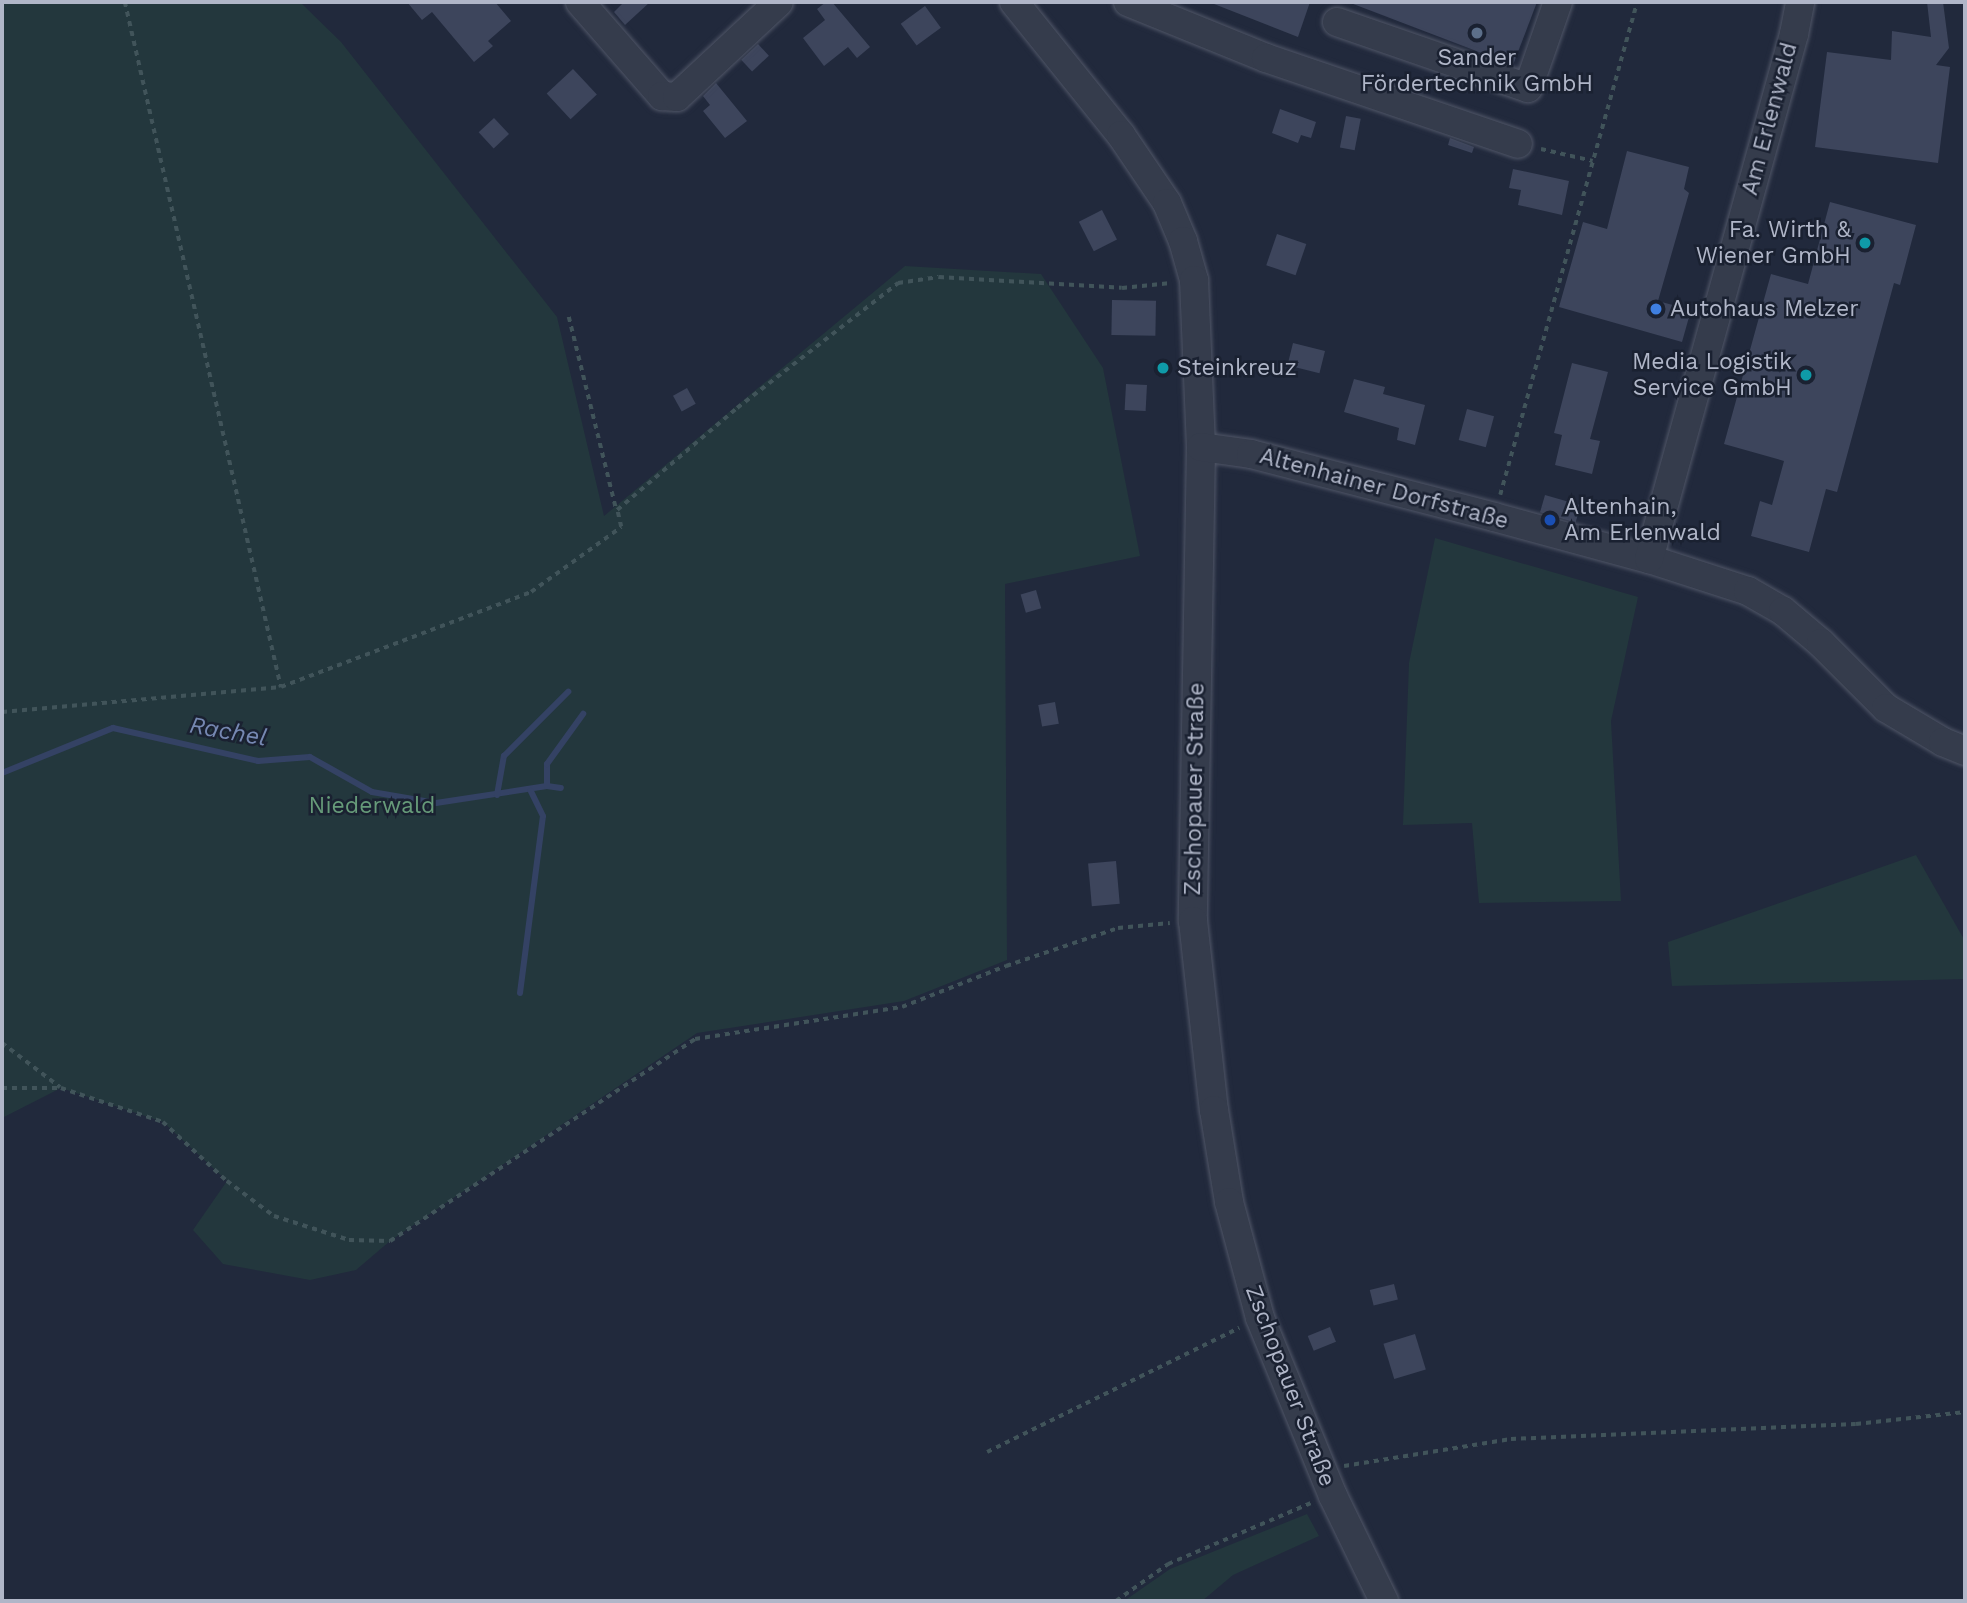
<!DOCTYPE html>
<html>
<head>
<meta charset="utf-8">
<style>
	body { margin:0 }
	#map { position:relative; width:1967px; height:1603px; overflow:hidden; background:#21293c; font-family:"Work Sans",sans-serif }
	div>[style] { position:absolute }
	[style*='--x'] { left:calc(var(--x)*1px); top:calc(var(--y)*1px); width:calc(var(--w)*1px); rotate:calc(var(--a)*1deg) }
	.green>* { inset:0; background:#23373d }
	.stream>* { height:6px; margin:-3px; padding:0 3px; transform-origin:3px; border-radius:3px; background:#344264 }
	.building>* { inset:0; background:#3d455c; transform-origin:0 0 }
	.path>* { height:3.5px; margin-top:-1.75px; transform-origin:0; background:repeating-linear-gradient(90deg,#41545a 0 5px,transparent 0 10px) }
	.roads { filter:drop-shadow(0 0 2px #505667) drop-shadow(0 0 2px #505667) }
	.minor>* { height:28px; margin:-14px; padding:0 14px; transform-origin:14px; border-radius:14px; background:#353c4c }
	.dots>* { width:19px; height:19px; translate:-50% -50%; box-sizing:border-box; border:4px solid #1a2131; border-radius:50% }
	span { translate:-50% -50%; white-space:nowrap; text-align:center; line-height:1.15; -webkit-text-stroke:5px #1a2131; paint-order:stroke }
	.poi-label { font-size:23px; color:#b0b6c8 }
	.right { translate:-100% -50%; text-align:right }
	.left { translate:0 -50%; text-align:left }
	.street-label { font-size:23px; color:#b0b6c8 }
	.park-label { font-size:23px; color:#669a79 }
	.water-label { font-size:24px; color:#7688b2; font-style:italic }
	.frame { position:absolute; inset:0; border:4px solid #b0b6c8; pointer-events:none }
</style>
</head>
<body>
<div id="map">
	<div class="green">
		<i style="clip-path:polygon(2px 2px,300px 2px,341px 42px,557px 317px,604px 516px,905px 266px,1041px 274px,1103px 368px,1140px 556px,1005px 584px,1007px 960px,904px 1001px,697px 1033px,390px 1241px,356px 1270px,310px 1280px,223px 1264px,193px 1230px,227px 1181px,163px 1122px,61px 1088px,2px 1118px)"></i>
		<i style="clip-path:polygon(1435px 538px,1638px 597px,1611px 721px,1621px 901px,1479px 903px,1472px 823px,1403px 825px,1409px 663px)"></i>
		<i style="clip-path:polygon(1916px 855px,1965px 941px,1965px 979px,1672px 986px,1668px 942px)"></i>
		<i style="clip-path:polygon(1307px 1514px,1319px 1536px,1233px 1575px,1202px 1601px,1124px 1601px,1170px 1569px)"></i>
	</div>
	<div class="stream">
		<i style="--x:2;--y:773;--w:120;--a:-22.1"></i>
		<i style="--x:113;--y:728;--w:149;--a:12.8"></i>
		<i style="--x:258;--y:761;--w:52;--a:-4.4"></i>
		<i style="--x:310;--y:757;--w:71;--a:29.4"></i>
		<i style="--x:372;--y:792;--w:65;--a:9.8"></i>
		<i style="--x:436;--y:803;--w:112;--a:-8.7"></i>
		<i style="--x:547;--y:786;--w:14;--a:8"></i>
		<i style="--x:547;--y:786;--w:22;--a:-90"></i>
		<i style="--x:547;--y:764;--w:62;--a:-54.2"></i>
		<i style="--x:497;--y:795;--w:40;--a:-80"></i>
		<i style="--x:504;--y:756;--w:91;--a:-45"></i>
		<i style="--x:520;--y:993;--w:178;--a:-82.6"></i>
		<i style="--x:543;--y:816;--w:28;--a:-116"></i>
	</div>
	<div class="building">
		<i style="clip-path:polygon(407px 2px,495px 2px,511px 21px,488px 41px,493px 46px,474px 62px,432px 12px,422px 20px)"></i>
		<i style="clip-path:polygon(624px 2px,650px 2px,625px 25px,614px 12px)"></i>
		<i style="clip-path:polygon(826px 2px,832px 2px,870px 47px,857px 58px,848px 47px,824px 66px,803px 38px,825px 20px,817px 9px)"></i>
		<i style="clip-path:polygon(1209px 2px,1310px 2px,1298px 37px)"></i>
		<i style="clip-path:polygon(1348px 2px,1537px 2px,1513px 65px)"></i>
		<i style="clip-path:polygon(1927px 2px,1943px 2px,1949px 48px,1936px 65px,1950px 67px,1938px 163px,1815px 147px,1827px 52px,1891px 60px,1892px 31px,1931px 37px)"></i>
		<i style="left:925px;top:6px;width:27px;height:30px;rotate:54deg"></i>
		<i style="left:758px;top:44px;width:16px;height:23px;rotate:47deg"></i>
		<i style="left:573px;top:69px;width:35px;height:36px;rotate:47deg"></i>
		<i style="clip-path:polygon(716px 83px,747px 121px,725px 138px,703px 111px,710px 105px,703px 96px)"></i>
		<i style="clip-path:polygon(1280px 109px,1316px 122px,1311px 138px,1301px 135px,1298px 143px,1272px 133px)"></i>
		<i style="left:1346px;top:116px;width:15px;height:32px;rotate:11deg"></i>
		<i style="left:494px;top:118px;width:22px;height:21px;rotate:47deg"></i>
		<i style="clip-path:polygon(1450px 138px,1474px 147px,1472px 153px,1448px 145px)"></i>
		<i style="clip-path:polygon(1627px 151px,1689px 167px,1684px 189px,1689px 193px,1658px 301px,1691px 310px,1682px 342px,1559px 307px,1583px 222px,1607px 229px)"></i>
		<i style="clip-path:polygon(1513px 169px,1569px 181px,1562px 215px,1518px 205px,1521px 190px,1509px 188px)"></i>
		<i style="clip-path:polygon(1830px 202px,1916px 225px,1900px 285px,1894px 283px,1837px 492px,1826px 489px,1809px 552px,1751px 536px,1760px 501px,1772px 505px,1784px 461px,1724px 444px,1771px 274px,1808px 284px)"></i>
		<i style="left:1102px;top:210px;width:33px;height:26px;rotate:63deg"></i>
		<i style="left:1277px;top:234px;width:31px;height:33px;rotate:19deg"></i>
		<i style="left:1112px;top:300px;width:44px;height:35px;rotate:1deg"></i>
		<i style="left:1293px;top:343px;width:33px;height:23px;rotate:14deg"></i>
		<i style="clip-path:polygon(1572px 363px,1608px 372px,1590px 439px,1600px 441px,1592px 474px,1555px 465px,1562px 435px,1554px 433px)"></i>
		<i style="clip-path:polygon(1354px 379px,1385px 387px,1383px 394px,1425px 405px,1415px 445px,1397px 440px,1399px 428px,1344px 412px)"></i>
		<i style="left:1126px;top:384px;width:21px;height:26px;rotate:3deg"></i>
		<i style="left:687px;top:388px;width:18px;height:16px;rotate:61deg"></i>
		<i style="left:1467px;top:409px;width:28px;height:32px;rotate:15deg"></i>
		<i style="left:1545px;top:495px;width:37px;height:18px;rotate:16deg"></i>
		<i style="left:1036px;top:590px;width:19px;height:16px;rotate:74deg"></i>
		<i style="left:1055px;top:702px;width:22px;height:17px;rotate:80deg"></i>
		<i style="left:1116px;top:861px;width:43px;height:28px;rotate:85deg"></i>
		<i style="left:1394px;top:1284px;width:16px;height:25px;rotate:76deg"></i>
		<i style="left:1330px;top:1327px;width:16px;height:24px;rotate:68deg"></i>
		<i style="left:1415px;top:1334px;width:37px;height:33px;rotate:73deg"></i>
	</div>
	<div class="path">
		<i style="--x:125;--y:2;--w:703;--a:77.17"></i>
		<i style="--x:1541;--y:149;--w:53;--a:13"></i>
		<i style="--x:569;--y:317;--w:198;--a:76.2"></i>
		<i style="--x:1500;--y:495;--w:512;--a:-74.47"></i>
		<i style="--x:2;--y:712;--w:280;--a:-5.1"></i>
		<i style="--x:281;--y:687;--w:267;--a:-20.8"></i>
		<i style="--x:531;--y:592;--w:111;--a:-35.8"></i>
		<i style="--x:621;--y:527;--w:17;--a:-103"></i>
		<i style="--x:617;--y:510;--w:157;--a:-40.4"></i>
		<i style="--x:737;--y:408;--w:204;--a:-37.8"></i>
		<i style="--x:898;--y:283;--w:41;--a:-8.3"></i>
		<i style="--x:939;--y:277;--w:183;--a:3.4"></i>
		<i style="--x:1122;--y:288;--w:49;--a:-5.8"></i>
		<i style="--x:2;--y:1043;--w:73;--a:37.2"></i>
		<i style="--x:2;--y:1088;--w:59;--a:0"></i>
		<i style="--x:61;--y:1088;--w:108;--a:18.4"></i>
		<i style="--x:163;--y:1122;--w:87;--a:42.7"></i>
		<i style="--x:227;--y:1181;--w:59;--a:36.7"></i>
		<i style="--x:274;--y:1216;--w:79;--a:17.7"></i>
		<i style="--x:349;--y:1240;--w:41;--a:1.4"></i>
		<i style="--x:390;--y:1241;--w:366;--a:-33.5"></i>
		<i style="--x:695;--y:1039;--w:209;--a:-8.8"></i>
		<i style="--x:902;--y:1007;--w:112;--a:-21.5"></i>
		<i style="--x:1006;--y:966;--w:118;--a:-18.7"></i>
		<i style="--x:1118;--y:928;--w:52;--a:-5.5"></i>
		<i style="--x:987;--y:1452;--w:281;--a:-26.2"></i>
		<i style="--x:1344;--y:1466;--w:169;--a:-9.2"></i>
		<i style="--x:1511;--y:1439;--w:345;--a:-2.5"></i>
		<i style="--x:1856;--y:1424;--w:110;--a:-6.3"></i>
		<i style="--x:1116;--y:1601;--w:64;--a:-35.4"></i>
		<i style="--x:1168;--y:1564;--w:155;--a:-23.1"></i>
	</div>
	<div class="roads">
		<div class="minor">
			<i style="--x:580;--y:2;--w:125;--a:48.9"></i>
			<i style="--x:662;--y:96;--w:15;--a:4"></i>
			<i style="--x:677;--y:97;--w:139;--a:-43"></i>
			<i style="--x:1014;--y:2;--w:171;--a:51.2"></i>
			<i style="--x:1121;--y:135;--w:82;--a:55.9"></i>
			<i style="--x:1167;--y:203;--w:41;--a:67.2"></i>
			<i style="--x:1183;--y:241;--w:41;--a:74.2"></i>
			<i style="--x:1194;--y:280;--w:167;--a:87.6"></i>
			<i style="--x:1201;--y:447;--w:474;--a:91"></i>
			<i style="--x:1193;--y:921;--w:190;--a:83.7"></i>
			<i style="--x:1214;--y:1110;--w:93;--a:80.7"></i>
			<i style="--x:1229;--y:1202;--w:120;--a:75"></i>
			<i style="--x:1260;--y:1318;--w:192;--a:67.7"></i>
			<i style="--x:1333;--y:1496;--w:117;--a:64.1"></i>
			<i style="--x:1128;--y:2;--w:149;--a:22.1"></i>
			<i style="--x:1266;--y:58;--w:266;--a:18.8"></i>
			<i style="--x:1337;--y:22;--w:202;--a:19.1"></i>
			<i style="--x:1528;--y:88;--w:91;--a:-70.8"></i>
			<i style="--x:1201;--y:447;--w:50;--a:8"></i>
			<i style="--x:1251;--y:454;--w:251;--a:14.5"></i>
			<i style="--x:1494;--y:517;--w:161;--a:15.2"></i>
			<i style="--x:1649;--y:559;--w:104;--a:17.9"></i>
			<i style="--x:1748;--y:591;--w:40;--a:29.7"></i>
			<i style="--x:1783;--y:611;--w:50;--a:40.1"></i>
			<i style="--x:1821;--y:643;--w:92;--a:45"></i>
			<i style="--x:1886;--y:708;--w:66;--a:30.8"></i>
			<i style="--x:1943;--y:742;--w:24;--a:22"></i>
			<i style="--x:1649;--y:559;--w:545;--a:-74.56"></i>
			<i style="--x:1794;--y:34;--w:33;--a:-79"></i>
		</div>
	</div>
	<div class="dots">
		<i style="left:1477px;top:33px;background:#5c6f8a"></i>
		<i style="left:1865px;top:243px;background:#0f9aa8"></i>
		<i style="left:1656px;top:309px;background:#3f7fe0"></i>
		<i style="left:1163px;top:368px;background:#0f9aa8"></i>
		<i style="left:1806px;top:375px;background:#0f9aa8"></i>
		<i style="left:1550px;top:520px;background:#1a4fb4"></i>
	</div>
	<div class="poi-label">
		<span style="left:1477px;top:71px">Sander<br>Fördertechnik GmbH</span>
		<span class="right" style="left:1851px;top:243px">Fa. Wirth &amp;<br>Wiener GmbH</span>
		<span class="left" style="left:1670px;top:309px">Autohaus Melzer</span>
		<span class="right" style="left:1792px;top:375px">Media Logistik<br>Service GmbH</span>
		<span class="left" style="left:1177px;top:368px">Steinkreuz</span>
		<span class="left" style="left:1564px;top:520px">Altenhain,<br>Am Erlenwald</span>
	</div>
	<div class="street-label">
		<span style="left:1770px;top:119px;rotate:-75deg">Am Erlenwald</span>
		<span style="left:1384px;top:489px;rotate:15deg">Altenhainer Dorfstraße</span>
		<span style="left:1195px;top:789px;rotate:-89deg">Zschopauer Straße</span>
		<span style="left:1290px;top:1386px;rotate:69deg">Zschopauer Straße</span>
	</div>
	<div class="park-label">
		<span style="left:372px;top:806px">Niederwald</span>
	</div>
	<div class="water-label">
		<span style="left:228px;top:732px;rotate:10deg">Rachel</span>
	</div>
	<div class="frame"></div>
</div>
</body>
</html>
